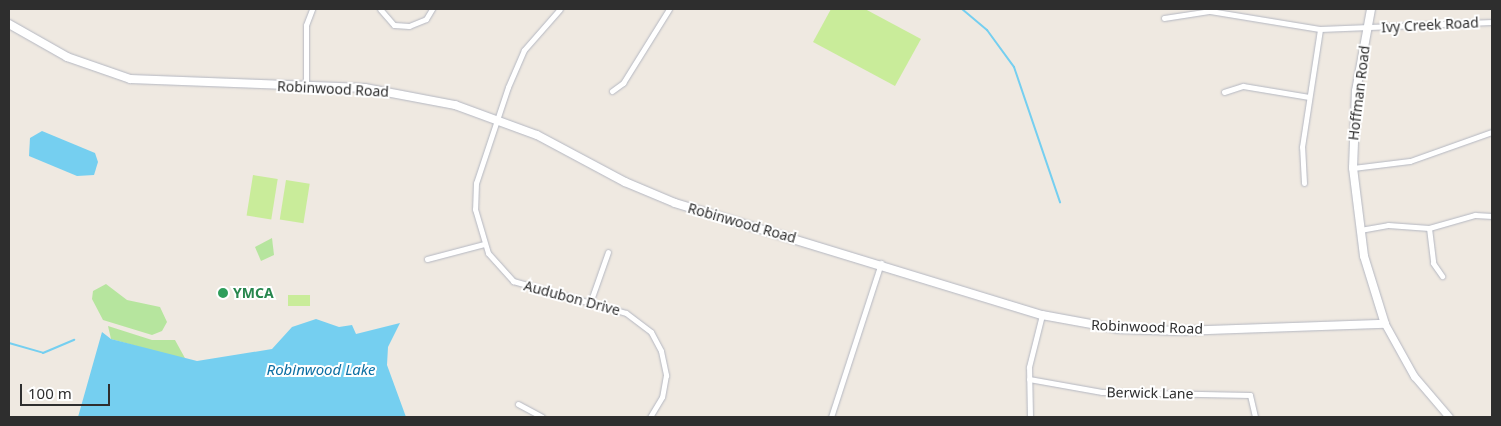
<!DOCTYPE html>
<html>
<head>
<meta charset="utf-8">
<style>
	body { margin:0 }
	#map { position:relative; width:1501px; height:426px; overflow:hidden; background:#efe9e1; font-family:"Noto Sans",sans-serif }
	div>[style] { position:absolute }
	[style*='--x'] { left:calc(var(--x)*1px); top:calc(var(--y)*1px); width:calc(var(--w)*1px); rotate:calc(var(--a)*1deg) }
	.green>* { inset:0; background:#b6e59e }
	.pitch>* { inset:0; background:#c9ec9a; transform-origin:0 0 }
	.water>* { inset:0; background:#75cff0 }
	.stream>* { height:2px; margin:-1px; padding:0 1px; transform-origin:1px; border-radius:1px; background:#75cff0 }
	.roads { filter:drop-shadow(0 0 1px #b4b7c1) drop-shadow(0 0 1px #b4b7c1) }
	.minor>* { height:5px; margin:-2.5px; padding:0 2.5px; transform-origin:2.5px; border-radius:2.5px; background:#fff }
	.tertiary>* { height:7px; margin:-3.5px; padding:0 3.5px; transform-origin:3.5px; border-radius:3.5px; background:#fff }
	.secondary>* { height:8px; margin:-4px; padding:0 4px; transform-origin:4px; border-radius:4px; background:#fff }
	.dots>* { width:14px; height:14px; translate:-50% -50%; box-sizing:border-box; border:2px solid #fff; border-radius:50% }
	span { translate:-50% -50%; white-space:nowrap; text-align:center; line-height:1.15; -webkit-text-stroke:4px #fff; paint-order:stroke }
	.street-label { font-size:14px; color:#2e2e2e }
	.leisure-label { font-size:14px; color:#27864d; font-weight:700 }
	.left { translate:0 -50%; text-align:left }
	.water-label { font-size:15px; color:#0d6fa3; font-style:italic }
	.frame { position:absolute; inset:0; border:10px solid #2e2e2e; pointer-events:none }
	.scale { position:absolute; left:20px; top:384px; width:90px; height:22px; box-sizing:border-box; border:2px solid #2e2e2e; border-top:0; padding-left:6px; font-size:15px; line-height:18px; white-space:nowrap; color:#2e2e2e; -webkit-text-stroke:4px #fff; paint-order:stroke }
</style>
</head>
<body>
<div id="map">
	<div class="green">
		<i style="clip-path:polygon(272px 238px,274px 255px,261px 261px,255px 247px)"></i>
		<i style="clip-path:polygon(106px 284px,127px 300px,160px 307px,167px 322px,162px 331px,152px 335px,103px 320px,92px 299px,93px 291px)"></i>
		<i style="clip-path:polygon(108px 326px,152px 340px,175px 340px,186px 360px,111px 339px)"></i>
	</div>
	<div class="pitch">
		<i style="clip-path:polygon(831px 9px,865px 9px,921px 39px,895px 86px,813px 42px)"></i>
		<i style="left:253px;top:175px;width:25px;height:41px;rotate:9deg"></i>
		<i style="left:286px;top:180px;width:24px;height:40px;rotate:9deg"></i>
		<i style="left:288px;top:295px;width:22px;height:11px"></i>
	</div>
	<div class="water">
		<i style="clip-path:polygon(42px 131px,95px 153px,98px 162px,94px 175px,77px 176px,29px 156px,30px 138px)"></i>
		<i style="clip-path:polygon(316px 319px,339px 327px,352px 325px,356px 334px,400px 323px,388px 347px,387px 365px,406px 417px,78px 417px,102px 332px,111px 339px,197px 361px,272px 349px,292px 327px)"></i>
	</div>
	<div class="stream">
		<i style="--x:962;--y:9;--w:33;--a:40"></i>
		<i style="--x:987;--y:30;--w:46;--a:53.9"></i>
		<i style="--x:1014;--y:67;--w:143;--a:71.2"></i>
		<i style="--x:9;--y:343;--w:35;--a:16"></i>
		<i style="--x:43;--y:353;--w:34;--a:-23"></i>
	</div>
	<div class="roads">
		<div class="minor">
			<i style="--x:380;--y:9;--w:21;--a:49"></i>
			<i style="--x:394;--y:25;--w:15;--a:4"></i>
			<i style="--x:409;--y:26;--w:18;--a:-22"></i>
			<i style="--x:426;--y:19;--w:12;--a:-59"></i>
			<i style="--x:560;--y:9;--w:55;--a:131.3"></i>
			<i style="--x:524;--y:50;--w:40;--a:113.4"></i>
			<i style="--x:508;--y:87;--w:101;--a:108.4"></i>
			<i style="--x:476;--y:183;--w:26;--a:92"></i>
			<i style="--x:475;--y:209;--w:46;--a:73.5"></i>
			<i style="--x:488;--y:253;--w:38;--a:48"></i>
			<i style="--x:513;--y:281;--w:117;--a:15.8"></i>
			<i style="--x:626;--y:313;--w:31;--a:37"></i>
			<i style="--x:651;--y:332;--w:21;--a:62"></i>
			<i style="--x:661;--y:351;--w:25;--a:78"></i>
			<i style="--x:666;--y:375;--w:22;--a:100"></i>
			<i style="--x:662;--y:397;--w:23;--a:121"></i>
			<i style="--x:1164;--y:18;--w:47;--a:-8.7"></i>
			<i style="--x:1210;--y:11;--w:111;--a:9.3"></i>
			<i style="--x:1320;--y:29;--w:172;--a:-2.3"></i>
			<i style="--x:306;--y:85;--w:60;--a:-90"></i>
			<i style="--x:306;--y:25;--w:17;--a:-69"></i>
			<i style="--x:612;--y:91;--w:14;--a:-36"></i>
			<i style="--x:623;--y:83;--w:87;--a:-58.1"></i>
			<i style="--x:1224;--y:92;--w:20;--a:-18"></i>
			<i style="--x:1243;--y:86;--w:67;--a:9.5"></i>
			<i style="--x:1353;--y:168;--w:57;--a:-7"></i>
			<i style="--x:1410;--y:161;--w:87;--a:-19.5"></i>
			<i style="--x:1304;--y:183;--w:36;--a:-93"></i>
			<i style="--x:1302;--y:147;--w:119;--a:-81.3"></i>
			<i style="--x:1429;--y:228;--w:35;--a:83"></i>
			<i style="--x:1433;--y:263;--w:16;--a:55"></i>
			<i style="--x:1360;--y:230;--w:28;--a:-10"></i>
			<i style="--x:1388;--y:225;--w:41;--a:4.2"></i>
			<i style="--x:1429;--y:228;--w:48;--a:-15.8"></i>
			<i style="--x:1475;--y:215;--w:17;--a:3"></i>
			<i style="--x:427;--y:259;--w:59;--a:-14.7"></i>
			<i style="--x:590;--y:303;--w:54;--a:-70.6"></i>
			<i style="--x:1029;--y:379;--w:74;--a:10.1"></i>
			<i style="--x:1102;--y:392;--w:148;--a:1.2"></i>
			<i style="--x:1250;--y:395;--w:23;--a:77"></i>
			<i style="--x:518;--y:404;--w:27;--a:28"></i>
			<i style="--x:831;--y:417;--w:162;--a:-72"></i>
			<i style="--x:1030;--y:417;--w:50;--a:-91.1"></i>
			<i style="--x:1029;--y:367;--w:54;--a:-76"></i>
		</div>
		<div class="tertiary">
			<i style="--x:1385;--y:324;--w:60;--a:60.9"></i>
			<i style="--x:1414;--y:376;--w:54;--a:49.5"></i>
		</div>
		<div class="secondary">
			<i style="--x:9;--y:24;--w:67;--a:29.6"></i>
			<i style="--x:67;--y:57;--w:67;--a:19.2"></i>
			<i style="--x:130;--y:79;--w:235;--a:2.2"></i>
			<i style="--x:365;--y:88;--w:92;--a:10.7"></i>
			<i style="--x:455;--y:105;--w:87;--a:20.1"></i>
			<i style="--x:537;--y:135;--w:100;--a:28.1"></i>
			<i style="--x:625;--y:182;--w:54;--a:22.8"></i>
			<i style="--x:675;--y:203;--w:384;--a:17"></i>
			<i style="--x:1042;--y:315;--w:77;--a:10.4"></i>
			<i style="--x:1118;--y:329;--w:62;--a:1.8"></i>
			<i style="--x:1180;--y:331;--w:205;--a:-2"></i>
			<i style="--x:1385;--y:324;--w:71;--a:-107.2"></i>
			<i style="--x:1364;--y:256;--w:89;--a:-97.1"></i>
			<i style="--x:1353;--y:168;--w:77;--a:-87.8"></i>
			<i style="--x:1356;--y:91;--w:83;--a:-79.6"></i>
		</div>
	</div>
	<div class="dots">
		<i style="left:223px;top:293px;background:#2e9e5b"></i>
	</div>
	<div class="street-label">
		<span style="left:1430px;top:25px;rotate:-3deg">Ivy Creek Road</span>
		<span style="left:333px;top:89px;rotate:3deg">Robinwood Road</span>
		<span style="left:1359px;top:93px;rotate:-83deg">Hoffman Road</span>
		<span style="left:742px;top:223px;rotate:16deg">Robinwood Road</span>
		<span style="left:572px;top:298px;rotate:15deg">Audubon Drive</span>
		<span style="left:1147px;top:327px;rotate:2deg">Robinwood Road</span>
		<span style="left:1150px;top:393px;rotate:1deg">Berwick Lane</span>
	</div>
	<div class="leisure-label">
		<span class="left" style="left:233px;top:293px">YMCA</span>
	</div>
	<div class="water-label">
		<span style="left:321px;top:370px">Robinwood Lake</span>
	</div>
	<div class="frame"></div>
	<div class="scale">100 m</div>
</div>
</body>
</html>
